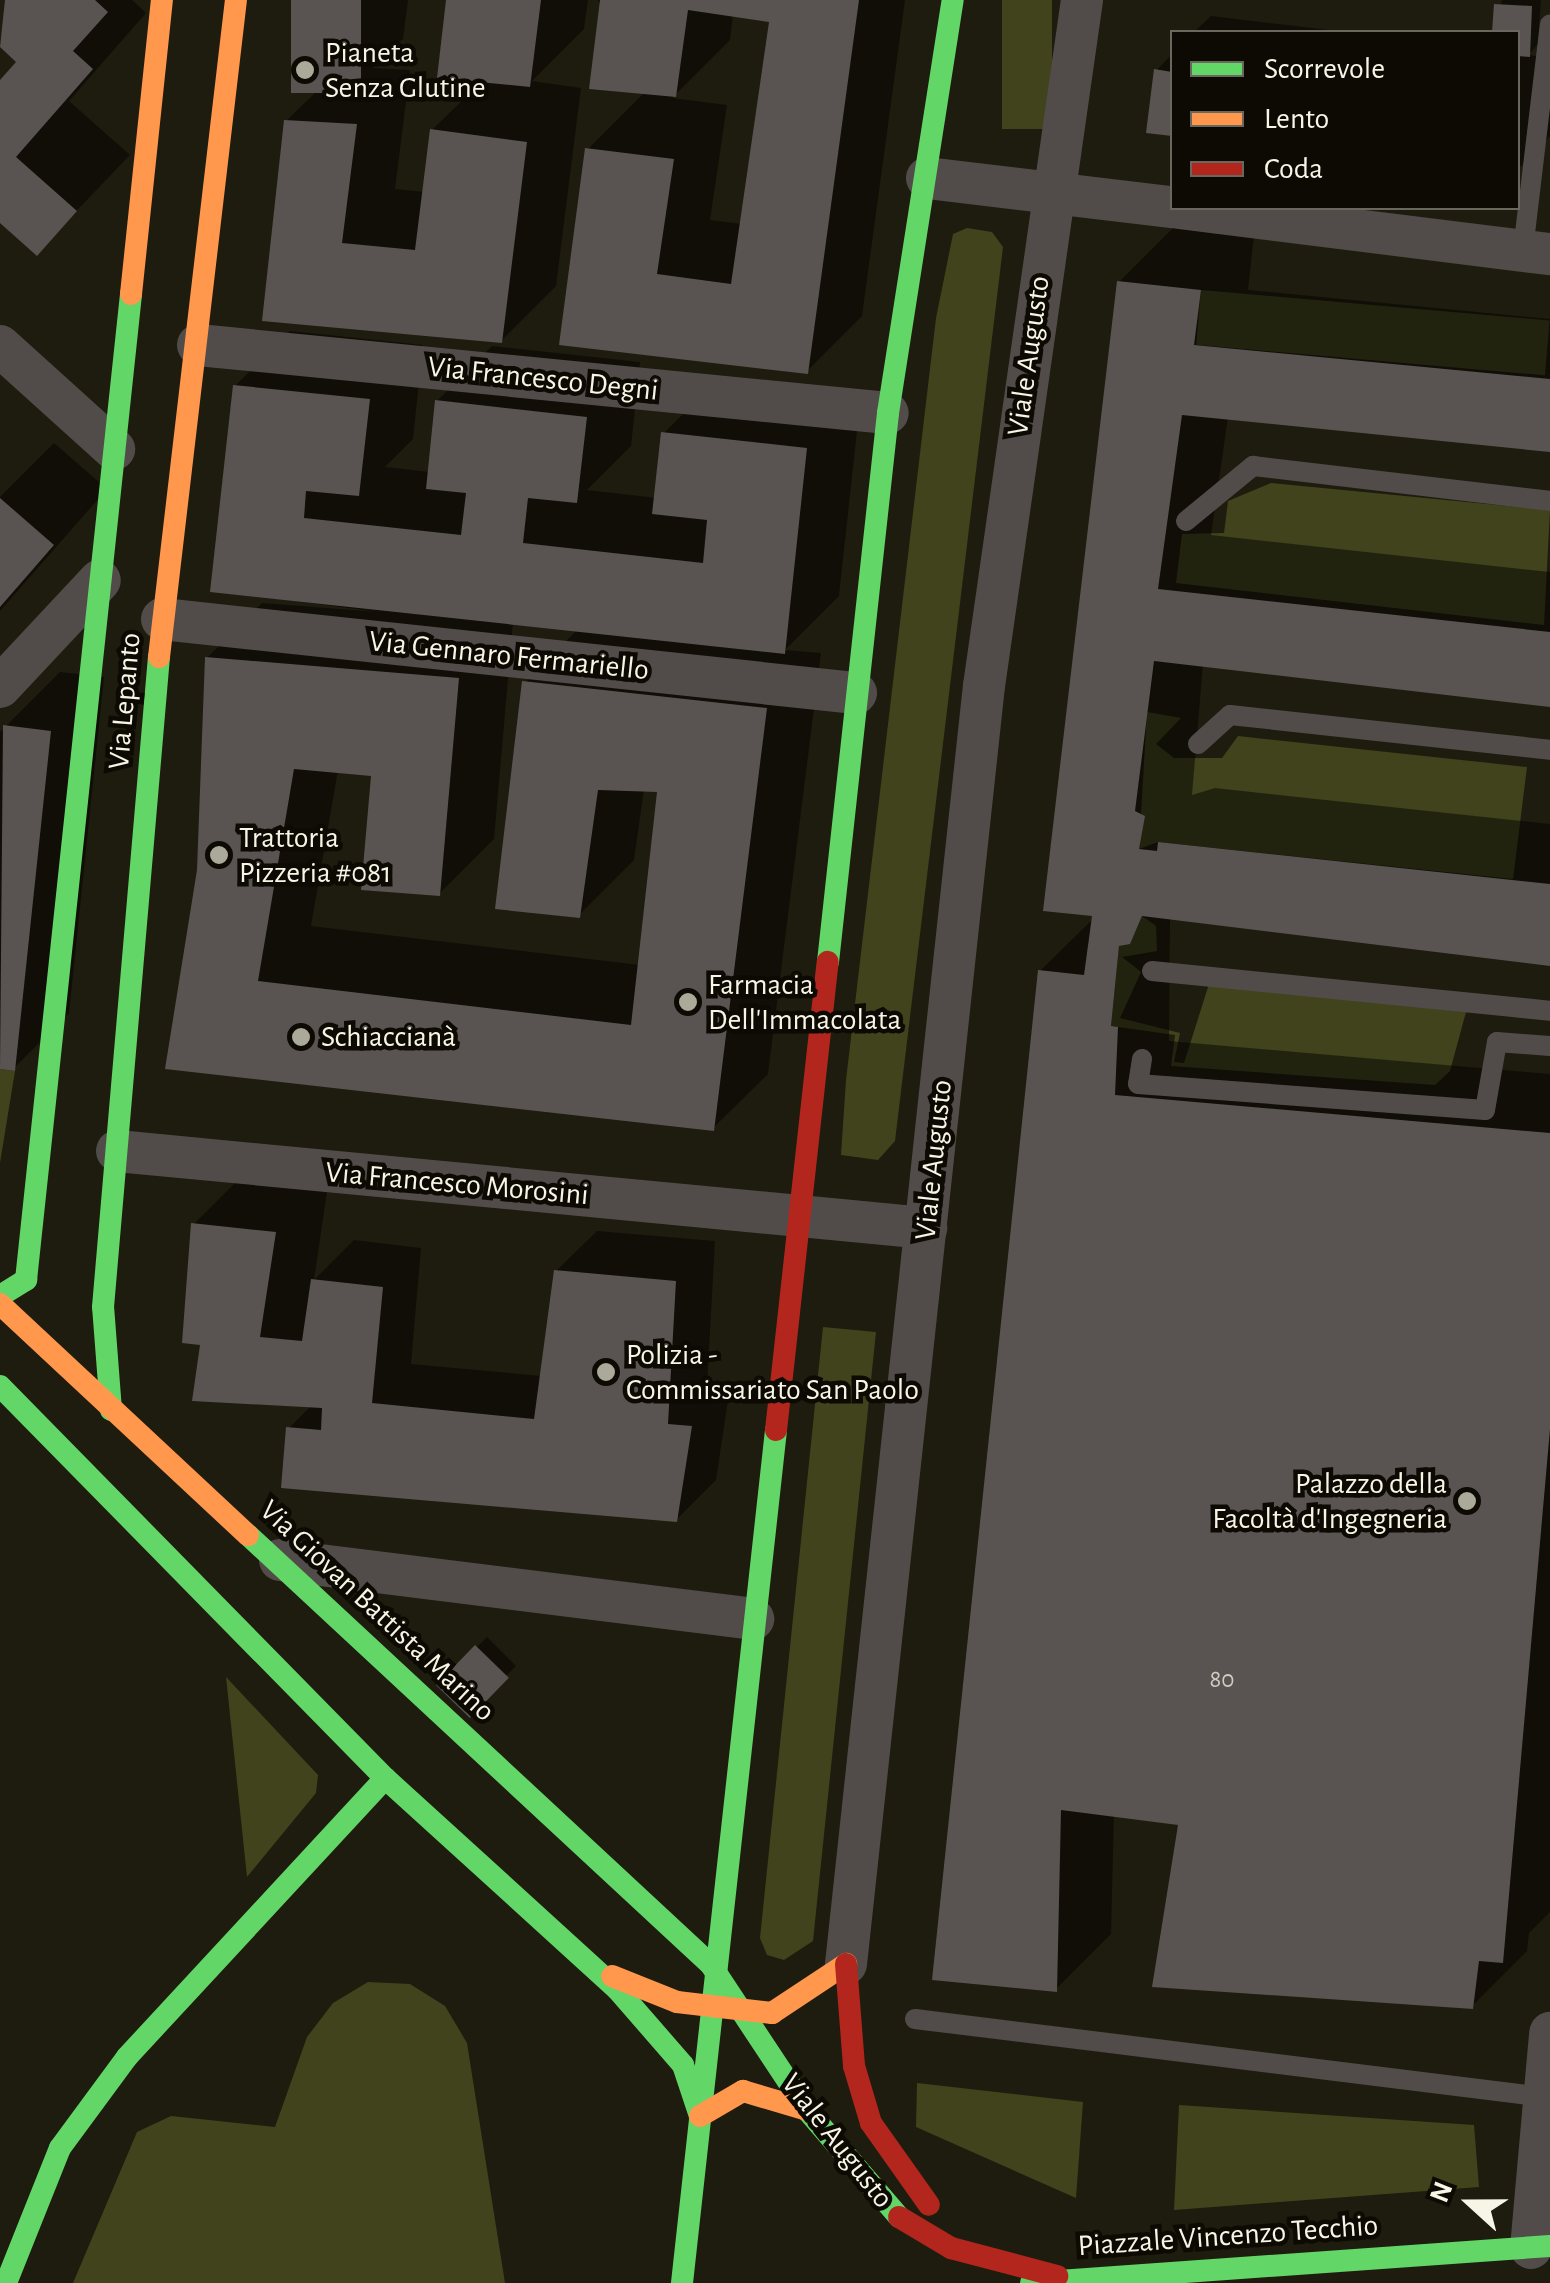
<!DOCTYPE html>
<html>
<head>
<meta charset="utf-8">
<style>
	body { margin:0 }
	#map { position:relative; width:1550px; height:2283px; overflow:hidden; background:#1e1c0e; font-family:"Alegreya Sans",sans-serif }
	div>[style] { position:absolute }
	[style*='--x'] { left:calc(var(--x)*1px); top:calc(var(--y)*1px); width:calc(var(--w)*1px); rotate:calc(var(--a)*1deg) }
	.green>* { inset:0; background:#41431c; transform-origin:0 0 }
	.shadow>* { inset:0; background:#0007; transform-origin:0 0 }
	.building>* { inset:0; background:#595452; transform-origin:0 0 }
	.lane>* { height:20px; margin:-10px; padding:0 10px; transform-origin:10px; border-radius:10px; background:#514c4a }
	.street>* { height:42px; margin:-21px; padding:0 21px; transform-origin:21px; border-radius:21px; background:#514c4a }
	.fast>* { height:22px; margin:-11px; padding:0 11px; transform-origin:11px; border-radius:11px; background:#63d668 }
	.slow>* { height:22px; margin:-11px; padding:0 11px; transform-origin:11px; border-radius:11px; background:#ff974d }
	.jam>* { height:22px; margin:-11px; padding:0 11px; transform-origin:11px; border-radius:11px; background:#b3261e }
	.dots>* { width:28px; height:28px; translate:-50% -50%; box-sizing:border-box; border:5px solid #0c0a03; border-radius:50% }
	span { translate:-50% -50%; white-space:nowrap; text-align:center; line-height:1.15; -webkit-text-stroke:9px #0c0a03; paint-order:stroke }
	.number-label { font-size:25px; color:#d0cdc1 }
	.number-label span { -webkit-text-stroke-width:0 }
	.poi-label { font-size:30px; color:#f7f5e6 }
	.left { translate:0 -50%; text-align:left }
	.right { translate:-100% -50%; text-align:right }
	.street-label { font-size:30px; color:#f7f5e6 }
	.legend { position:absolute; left:1170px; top:30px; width:350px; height:180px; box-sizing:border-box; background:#0c0a03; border:2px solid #6a685e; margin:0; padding:12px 18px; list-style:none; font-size:30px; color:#f7f5e6 }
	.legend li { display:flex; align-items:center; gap:20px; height:50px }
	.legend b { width:50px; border:2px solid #6a685e }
	.north { position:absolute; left:1420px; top:2153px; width:100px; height:100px; -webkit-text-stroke:8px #0c0a03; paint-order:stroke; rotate:291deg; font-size:28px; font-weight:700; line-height:40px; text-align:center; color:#f7f5e6 }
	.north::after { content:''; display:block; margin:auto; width:35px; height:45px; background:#f7f5e6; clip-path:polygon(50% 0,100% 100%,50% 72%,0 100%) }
</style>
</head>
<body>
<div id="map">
	<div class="green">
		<i style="left:1002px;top:0;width:50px;height:129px"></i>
		<i style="clip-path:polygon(967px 228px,992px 232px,1003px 247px,895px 1141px,878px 1160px,841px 1155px,846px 1080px,936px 318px,953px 234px)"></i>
		<i style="left:1201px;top:290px;width:350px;height:55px;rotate:5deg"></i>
		<i style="clip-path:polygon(1271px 483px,1550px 510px,1544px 625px,1176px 583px,1182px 534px,1224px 533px,1228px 501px)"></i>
		<i style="clip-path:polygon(1147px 712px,1181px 718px,1156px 744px,1174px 758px,1222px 758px,1238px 736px,1527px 767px,1513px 879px,1158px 842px,1139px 849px)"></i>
		<i style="clip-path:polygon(1142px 916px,1156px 926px,1157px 951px,1122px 957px,1141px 972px,1120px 1018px,1180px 1033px,1174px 1062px,1184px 1063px,1209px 984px,1466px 1012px,1450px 1071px,1435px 1085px,1171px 1066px,1175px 1035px,1111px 1026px,1119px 946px,1130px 943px)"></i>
		<i style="clip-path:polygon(0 1069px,15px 1071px,0 1163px)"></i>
		<i style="clip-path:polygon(823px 1327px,876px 1332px,813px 1941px,784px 1960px,767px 1955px,760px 1938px)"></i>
		<i style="clip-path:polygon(226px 1677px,318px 1775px,316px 1793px,247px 1877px)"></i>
		<i style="clip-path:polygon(368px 1982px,410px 1984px,445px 2006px,467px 2043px,505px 2283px,73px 2283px,137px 2132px,171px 2116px,275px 2127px,307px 2037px,333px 2003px)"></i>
		<i style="clip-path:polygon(917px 2083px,1083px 2102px,1076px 2198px,916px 2127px)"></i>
		<i style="clip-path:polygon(1179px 2105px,1474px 2125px,1479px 2187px,1174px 2210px)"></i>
	</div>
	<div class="shadow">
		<i style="clip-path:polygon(8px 0,132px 0,146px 13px,69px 101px,130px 155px,37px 252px,0 220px,0 84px,20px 62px,0 44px)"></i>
		<i style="clip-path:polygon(294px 0,408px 0,403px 39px,373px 68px,410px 70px,395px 189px,425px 192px,432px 130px,483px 80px,449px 0,588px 0,584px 29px,532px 81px,581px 88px,556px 286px,501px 341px,265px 319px,286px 121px,316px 92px)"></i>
		<i style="clip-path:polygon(evenodd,598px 0,905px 0,862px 316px,807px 371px,562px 343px,587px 150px,645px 92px,598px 0,733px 14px,772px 20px,742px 224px,710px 220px,727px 105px,672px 98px,730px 40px,733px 14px)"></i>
		<i style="clip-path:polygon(1502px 0,1541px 0,1538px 44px,1528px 55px,1550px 58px,1550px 136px,1518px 169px,1518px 32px,1495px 32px)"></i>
		<i style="clip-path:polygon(1211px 16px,1346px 32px,1194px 32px)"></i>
		<i style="clip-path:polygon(1172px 54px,1172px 134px,1148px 131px,1156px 71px)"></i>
		<i style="clip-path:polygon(1174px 227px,1254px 236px,1248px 290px,1550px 319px,1550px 450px,1228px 417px,1211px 535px,1550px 572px,1550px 705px,1203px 664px,1192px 795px,1215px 788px,1550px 824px,1550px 963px,1170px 917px,1169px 1041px,1550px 1074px,1550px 1912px,1529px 1933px,1527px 1951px,1472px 2006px,1155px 1985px,1181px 1823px,1114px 1814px,1111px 1934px,1056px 1989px,1040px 971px,1098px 914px,1119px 282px)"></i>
		<i style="clip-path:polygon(evenodd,290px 331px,423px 345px,413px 439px,385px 467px,430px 472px,437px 401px,492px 346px,640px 362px,631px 446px,587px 490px,657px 498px,664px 433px,719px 378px,861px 394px,839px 596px,785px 650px,821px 653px,768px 1074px,713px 1128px,168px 1066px,200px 870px,207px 658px,262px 603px,378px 612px,213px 590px,235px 386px,290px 331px,513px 622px,578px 629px,525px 683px,579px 915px,634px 860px,644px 789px,660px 790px,640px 965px,311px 926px,338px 770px,374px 774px,439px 894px,494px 839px,513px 622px)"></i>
		<i style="clip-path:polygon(54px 443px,107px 489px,0 611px,0 497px)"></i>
		<i style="clip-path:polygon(60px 672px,104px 677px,69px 1013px,14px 1068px,0 1067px,0 732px)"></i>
		<i style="clip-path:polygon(249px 1169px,329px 1178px,314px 1280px,354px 1240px,421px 1248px,411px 1364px,542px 1376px,556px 1271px,597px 1231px,715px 1241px,707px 1385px,730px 1387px,716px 1480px,676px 1520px,289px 1428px,312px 1405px,203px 1343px,194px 1224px)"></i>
		<i style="left:487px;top:1637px;width:41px;height:68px;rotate:45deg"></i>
	</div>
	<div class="building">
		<i style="clip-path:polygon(5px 0,95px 0,108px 12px,73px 51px,93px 69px,16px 157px,77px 211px,37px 256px,0 223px,0 80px,16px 62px,0 47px)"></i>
		<i style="left:291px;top:0;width:70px;height:93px"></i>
		<i style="clip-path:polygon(446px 0,541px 0,530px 87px,437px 78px)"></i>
		<i style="clip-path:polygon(600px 0,859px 0,808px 374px,559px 345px,585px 148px,674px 159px,657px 274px,731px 284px,769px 22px,688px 10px,676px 97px,589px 89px)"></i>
		<i style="clip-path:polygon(1494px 4px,1532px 6px,1530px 57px,1518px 56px,1518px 32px,1492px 32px)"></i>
		<i style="clip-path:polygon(1154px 69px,1172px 72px,1172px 136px,1146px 133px)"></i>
		<i style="clip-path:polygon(284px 120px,357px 124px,342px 243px,415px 250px,430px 129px,527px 142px,502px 343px,262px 321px)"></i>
		<i style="clip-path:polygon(1117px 281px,1201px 290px,1194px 345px,1550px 379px,1550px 452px,1182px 415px,1158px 589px,1550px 632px,1550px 707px,1154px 661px,1135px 811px,1145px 816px,1139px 849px,1157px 851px,1158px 842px,1550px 884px,1550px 966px,1142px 916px,1130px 944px,1119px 946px,1111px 1026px,1118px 1027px,1115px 1095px,1550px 1133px,1550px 1429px,1503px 1963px,1479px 1961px,1473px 2009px,1152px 1987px,1178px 1825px,1061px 1810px,1057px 1992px,932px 1980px,1038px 970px,1084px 975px,1092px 916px,1043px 911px)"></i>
		<i style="clip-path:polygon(233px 385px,370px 399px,359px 496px,306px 491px,304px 518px,461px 535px,466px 493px,426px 489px,435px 400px,587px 417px,577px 503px,528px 498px,523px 543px,703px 563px,707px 520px,652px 514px,661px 432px,807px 448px,785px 654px,210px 592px)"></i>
		<i style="clip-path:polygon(0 498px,54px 545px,0 607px)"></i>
		<i style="clip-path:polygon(205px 657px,459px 678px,440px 896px,361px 890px,371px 776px,294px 769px,258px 981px,631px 1025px,657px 792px,598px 790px,580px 918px,495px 909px,522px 681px,767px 708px,714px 1131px,165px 1069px,197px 870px)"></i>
		<i style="clip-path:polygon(3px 725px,51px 731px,15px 1071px,0 1069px)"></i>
		<i style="clip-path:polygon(191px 1223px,276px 1232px,260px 1337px,302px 1341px,311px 1279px,383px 1287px,372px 1403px,534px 1419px,554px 1270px,676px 1281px,668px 1424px,692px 1426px,677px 1522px,281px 1488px,286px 1427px,321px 1430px,322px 1408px,192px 1401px,200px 1345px,182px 1343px)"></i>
		<i style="left:475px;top:1645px;width:47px;height:56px;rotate:44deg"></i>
	</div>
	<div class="lane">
		<i style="--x:1523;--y:250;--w:227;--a:-83.2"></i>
		<i style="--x:1186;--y:521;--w:87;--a:-39.4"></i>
		<i style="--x:1253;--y:466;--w:299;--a:6.7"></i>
		<i style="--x:1198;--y:744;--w:43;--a:-42.2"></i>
		<i style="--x:1230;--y:715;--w:322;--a:6.2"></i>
		<i style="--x:1152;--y:971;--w:400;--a:5.7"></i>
		<i style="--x:1142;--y:1059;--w:25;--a:99"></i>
		<i style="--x:1138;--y:1084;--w:348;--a:4.3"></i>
		<i style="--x:1485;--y:1110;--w:69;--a:-80"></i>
		<i style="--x:1497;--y:1042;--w:53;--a:4.3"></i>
		<i style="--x:915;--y:2019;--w:634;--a:7.07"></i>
	</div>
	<div class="street">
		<i style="--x:927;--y:178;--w:247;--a:6.8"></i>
		<i style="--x:1179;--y:208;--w:374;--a:7.1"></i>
		<i style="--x:198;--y:345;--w:693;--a:5.63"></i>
		<i style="--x:0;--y:346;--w:154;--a:42.1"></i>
		<i style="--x:162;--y:619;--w:698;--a:6.09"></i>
		<i style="--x:0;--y:687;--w:146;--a:-46.9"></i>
		<i style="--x:117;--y:1151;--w:813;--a:5.44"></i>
		<i style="--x:280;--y:1560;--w:477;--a:7.1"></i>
		<i style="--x:846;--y:1964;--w:1285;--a:-83.84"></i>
		<i style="--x:984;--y:686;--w:693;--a:-81.87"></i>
		<i style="--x:1531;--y:2248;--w:216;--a:-84.9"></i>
	</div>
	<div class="fast">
		<i style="--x:828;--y:962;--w:552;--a:-83.76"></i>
		<i style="--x:888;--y:413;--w:418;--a:-81.1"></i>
		<i style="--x:0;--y:1296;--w:31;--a:-32"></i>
		<i style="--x:26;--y:1280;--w:992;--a:-83.92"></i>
		<i style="--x:0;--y:1386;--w:549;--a:45.52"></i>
		<i style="--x:385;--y:1778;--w:314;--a:42.3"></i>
		<i style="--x:617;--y:1989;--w:101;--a:49"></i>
		<i style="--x:683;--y:2065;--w:54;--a:71.6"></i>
		<i style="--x:111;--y:1410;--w:103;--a:-94.4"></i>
		<i style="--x:103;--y:1307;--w:652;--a:-85.08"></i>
		<i style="--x:248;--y:1535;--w:632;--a:42.88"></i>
		<i style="--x:711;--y:1965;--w:174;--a:56.5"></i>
		<i style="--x:807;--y:2110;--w:141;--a:49.3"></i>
		<i style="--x:6;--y:2283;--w:145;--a:-68.2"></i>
		<i style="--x:60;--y:2148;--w:113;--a:-53.6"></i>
		<i style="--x:127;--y:2057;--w:380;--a:-47.2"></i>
		<i style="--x:682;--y:2283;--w:858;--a:-83.71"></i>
		<i style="--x:1031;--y:2283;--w:520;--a:-4.08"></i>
	</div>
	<div class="slow">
		<i style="--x:131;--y:294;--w:296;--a:-84"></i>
		<i style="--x:159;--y:657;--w:661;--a:-83.32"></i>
		<i style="--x:0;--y:1304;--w:339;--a:43"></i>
		<i style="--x:612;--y:1976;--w:70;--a:21.8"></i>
		<i style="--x:677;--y:2002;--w:96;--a:6.6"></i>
		<i style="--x:772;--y:2013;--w:89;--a:-33.5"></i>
		<i style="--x:700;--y:2116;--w:50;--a:-30.2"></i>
		<i style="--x:743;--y:2091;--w:67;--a:16.5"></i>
	</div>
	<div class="jam">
		<i style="--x:776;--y:1430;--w:471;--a:-83.7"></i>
		<i style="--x:846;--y:1964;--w:102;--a:85.5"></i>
		<i style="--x:854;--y:2066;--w:59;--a:73.4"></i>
		<i style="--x:871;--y:2123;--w:100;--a:54.7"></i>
		<i style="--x:899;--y:2217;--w:61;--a:30.8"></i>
		<i style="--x:951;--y:2248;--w:110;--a:14.8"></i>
	</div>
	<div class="dots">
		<i style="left:305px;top:70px;background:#aba99a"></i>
		<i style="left:219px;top:855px;background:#aba99a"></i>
		<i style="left:688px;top:1002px;background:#aba99a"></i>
		<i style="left:301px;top:1037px;background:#aba99a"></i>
		<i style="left:606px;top:1372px;background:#aba99a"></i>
		<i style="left:1467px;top:1501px;background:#aba99a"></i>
	</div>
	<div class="number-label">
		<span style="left:1222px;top:1680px">80</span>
	</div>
	<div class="poi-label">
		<span class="left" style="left:325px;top:70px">Pianeta<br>Senza Glutine</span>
		<span class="left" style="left:239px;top:855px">Trattoria<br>Pizzeria #081</span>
		<span class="left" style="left:708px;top:1002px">Farmacia<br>Dell'Immacolata</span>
		<span class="left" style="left:321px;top:1037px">Schiaccianà</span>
		<span class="left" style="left:626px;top:1372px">Polizia -<br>Commissariato San Paolo</span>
		<span class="right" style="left:1447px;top:1501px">Palazzo della<br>Facoltà d'Ingegneria</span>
	</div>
	<div class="street-label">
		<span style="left:1029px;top:356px;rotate:-82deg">Viale Augusto</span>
		<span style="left:543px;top:379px;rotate:6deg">Via Francesco Degni</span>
		<span style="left:509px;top:656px;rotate:6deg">Via Gennaro Fermariello</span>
		<span style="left:125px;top:701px;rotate:-85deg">Via Lepanto</span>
		<span style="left:934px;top:1160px;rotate:-84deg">Viale Augusto</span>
		<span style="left:457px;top:1184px;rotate:5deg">Via Francesco Morosini</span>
		<span style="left:377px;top:1611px;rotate:43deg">Via Giovan Battista Marino</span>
		<span style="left:837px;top:2141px;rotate:52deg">Viale Augusto</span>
		<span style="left:1228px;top:2236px;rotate:-4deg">Piazzale Vincenzo Tecchio</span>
	</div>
	<ul class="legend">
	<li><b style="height:12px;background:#63d668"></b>Scorrevole</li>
	<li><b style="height:12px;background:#ff974d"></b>Lento</li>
	<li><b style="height:12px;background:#b3261e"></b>Coda</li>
	</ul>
	<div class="north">N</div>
</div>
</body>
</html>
